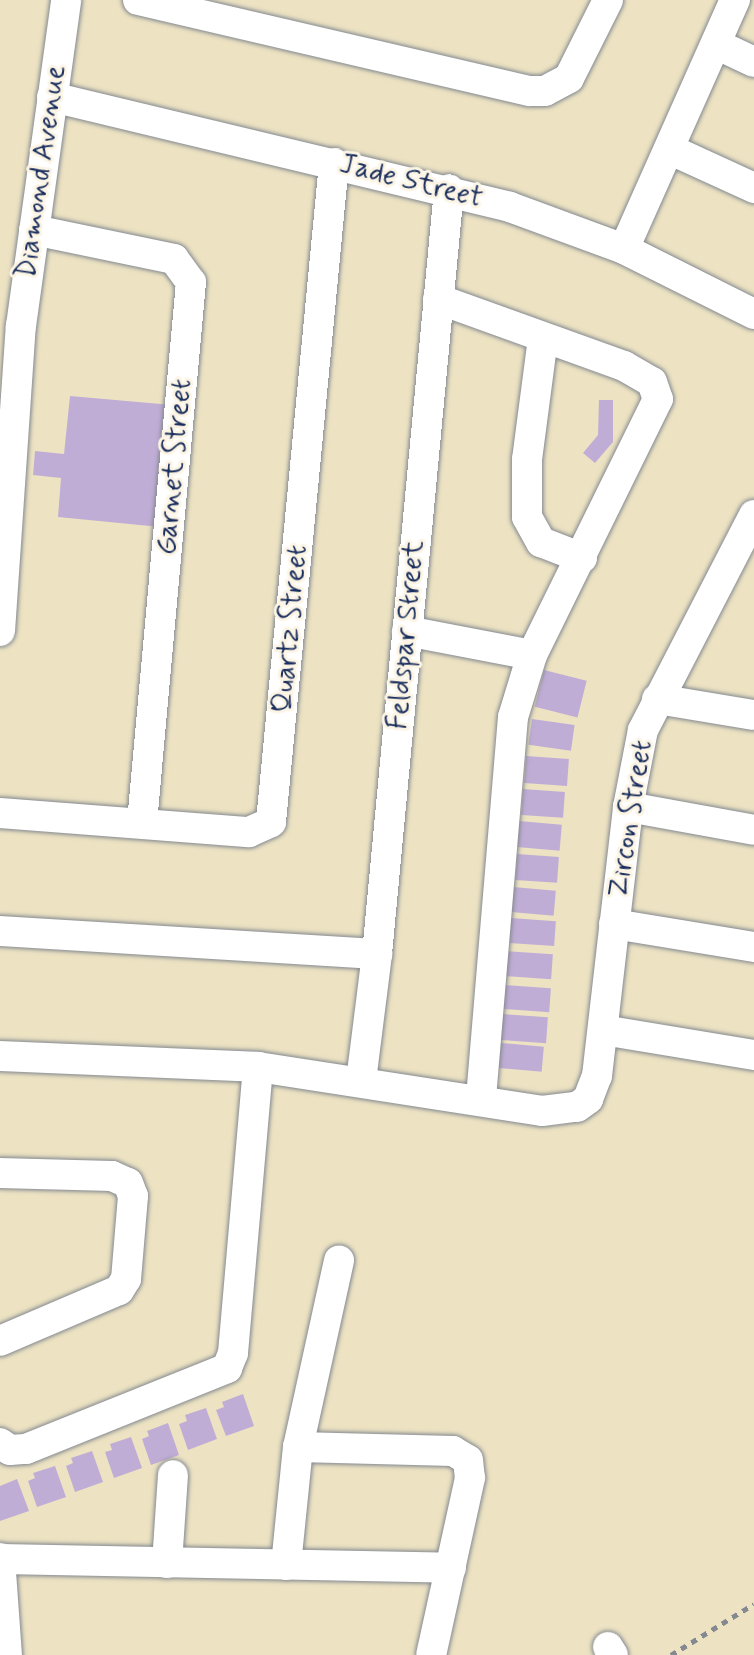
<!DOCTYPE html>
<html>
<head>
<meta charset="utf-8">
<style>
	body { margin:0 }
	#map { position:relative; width:754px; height:1655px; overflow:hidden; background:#ede3c3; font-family:Mynerve,sans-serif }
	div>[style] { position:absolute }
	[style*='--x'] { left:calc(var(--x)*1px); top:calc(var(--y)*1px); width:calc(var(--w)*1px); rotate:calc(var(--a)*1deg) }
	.building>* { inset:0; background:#c0add6; transform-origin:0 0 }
	.path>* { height:5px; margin-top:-2.5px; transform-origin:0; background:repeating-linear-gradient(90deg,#848990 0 6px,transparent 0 12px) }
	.roads { filter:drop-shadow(0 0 2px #848990) drop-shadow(0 0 2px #848990) }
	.minor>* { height:30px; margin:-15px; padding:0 15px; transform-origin:15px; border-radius:15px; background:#fff }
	span { translate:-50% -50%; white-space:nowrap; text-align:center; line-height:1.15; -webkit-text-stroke:6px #fcf5e5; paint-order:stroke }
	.street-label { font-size:28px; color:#1b2f5e }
</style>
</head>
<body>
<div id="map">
	<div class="building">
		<i style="clip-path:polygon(70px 396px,172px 405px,160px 527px,58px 517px,61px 478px,33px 475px,35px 451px,64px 454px)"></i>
		<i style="clip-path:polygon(599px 400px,613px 400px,613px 442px,595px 463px,583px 453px,598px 435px)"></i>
		<i style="left:544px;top:670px;width:44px;height:38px;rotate:14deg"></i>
		<i style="left:532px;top:719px;width:43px;height:26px;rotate:8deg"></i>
		<i style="left:526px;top:756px;width:43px;height:27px;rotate:4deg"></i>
		<i style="left:523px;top:789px;width:42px;height:26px;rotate:4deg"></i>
		<i style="left:519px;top:821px;width:43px;height:26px;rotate:5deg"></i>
		<i style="left:517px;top:854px;width:42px;height:26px;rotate:4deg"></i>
		<i style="left:513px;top:887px;width:43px;height:25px;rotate:5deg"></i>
		<i style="left:511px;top:918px;width:45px;height:25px;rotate:4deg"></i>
		<i style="left:505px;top:951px;width:48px;height:25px;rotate:4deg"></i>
		<i style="left:504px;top:985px;width:47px;height:24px;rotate:4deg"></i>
		<i style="left:502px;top:1014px;width:46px;height:26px;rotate:4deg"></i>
		<i style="left:501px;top:1043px;width:43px;height:25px;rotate:5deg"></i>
		<i style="clip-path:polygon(243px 1394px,254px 1426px,226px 1436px,216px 1410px,224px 1407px,222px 1402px)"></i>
		<i style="clip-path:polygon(206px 1408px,217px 1439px,188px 1450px,179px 1424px,187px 1421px,185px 1415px)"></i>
		<i style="clip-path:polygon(168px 1423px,179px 1455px,151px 1465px,142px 1439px,149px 1436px,147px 1431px)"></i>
		<i style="clip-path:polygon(131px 1437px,142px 1468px,114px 1478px,105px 1452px,112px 1450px,110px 1444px)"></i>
		<i style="clip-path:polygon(92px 1451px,103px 1482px,75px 1492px,66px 1466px,73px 1463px,71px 1458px)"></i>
		<i style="clip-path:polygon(55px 1466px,66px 1497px,37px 1507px,28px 1481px,35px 1478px,33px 1473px)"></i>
		<i style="clip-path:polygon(17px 1479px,29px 1511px,0 1521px,0 1486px)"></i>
	</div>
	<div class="path">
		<i style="--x:671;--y:1655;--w:97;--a:-31.6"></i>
	</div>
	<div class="roads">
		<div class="minor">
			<i style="--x:138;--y:0;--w:402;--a:13.1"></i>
			<i style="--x:530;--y:91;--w:15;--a:0"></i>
			<i style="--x:545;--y:91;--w:27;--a:-28"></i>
			<i style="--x:569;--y:78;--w:87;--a:-63.4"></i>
			<i style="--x:716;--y:44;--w:42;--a:25.3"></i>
			<i style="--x:52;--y:97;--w:471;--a:13.5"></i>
			<i style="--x:510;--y:207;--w:121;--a:20.2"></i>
			<i style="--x:624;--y:249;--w:145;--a:26.6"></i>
			<i style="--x:669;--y:149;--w:94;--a:24.6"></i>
			<i style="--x:34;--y:230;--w:143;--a:11.7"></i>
			<i style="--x:174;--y:259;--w:29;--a:54"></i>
			<i style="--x:191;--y:282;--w:543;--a:95.18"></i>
			<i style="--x:624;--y:249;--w:273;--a:-66"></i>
			<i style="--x:438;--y:299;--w:198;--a:19.8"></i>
			<i style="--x:624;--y:366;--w:32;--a:30"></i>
			<i style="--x:652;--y:382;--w:18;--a:71"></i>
			<i style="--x:658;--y:399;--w:285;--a:116.2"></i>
			<i style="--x:532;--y:655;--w:65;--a:107"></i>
			<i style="--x:513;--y:717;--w:385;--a:94.8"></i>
			<i style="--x:543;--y:338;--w:122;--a:97.5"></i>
			<i style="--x:527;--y:459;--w:58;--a:90"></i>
			<i style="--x:527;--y:517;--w:29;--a:61"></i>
			<i style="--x:541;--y:542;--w:44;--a:21.3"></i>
			<i style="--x:0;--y:631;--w:306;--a:-86.1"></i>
			<i style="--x:21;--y:326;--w:329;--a:-82.1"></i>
			<i style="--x:407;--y:631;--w:127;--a:10.9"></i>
			<i style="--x:657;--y:699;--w:98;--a:9.4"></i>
			<i style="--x:628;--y:807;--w:128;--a:10.3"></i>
			<i style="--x:0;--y:813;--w:250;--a:4.4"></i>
			<i style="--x:249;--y:832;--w:24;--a:-24"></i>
			<i style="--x:271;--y:822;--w:662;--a:-84.54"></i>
			<i style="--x:614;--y:924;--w:142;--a:9.3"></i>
			<i style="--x:0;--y:931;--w:378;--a:3.5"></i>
			<i style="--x:603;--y:1030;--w:153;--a:9.4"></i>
			<i style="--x:0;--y:1056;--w:258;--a:2.4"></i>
			<i style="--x:258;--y:1067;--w:287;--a:8.8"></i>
			<i style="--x:542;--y:1111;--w:35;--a:-7"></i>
			<i style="--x:577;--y:1107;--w:14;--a:-36"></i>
			<i style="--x:588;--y:1099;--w:25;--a:-69"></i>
			<i style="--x:597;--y:1076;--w:271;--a:-83.4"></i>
			<i style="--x:628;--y:807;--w:78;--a:-79"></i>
			<i style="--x:643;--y:730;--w:242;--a:-62.7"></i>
			<i style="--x:361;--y:1081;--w:128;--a:-82.8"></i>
			<i style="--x:377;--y:954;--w:768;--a:-84.62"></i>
			<i style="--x:0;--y:1173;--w:112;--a:1.5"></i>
			<i style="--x:112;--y:1176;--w:17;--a:24"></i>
			<i style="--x:128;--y:1183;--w:14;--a:69"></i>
			<i style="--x:133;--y:1196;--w:83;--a:94.8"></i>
			<i style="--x:126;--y:1279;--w:13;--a:122"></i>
			<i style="--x:119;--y:1290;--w:129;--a:156.8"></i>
			<i style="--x:0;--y:1443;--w:12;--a:35"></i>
			<i style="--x:10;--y:1450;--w:16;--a:-4"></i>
			<i style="--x:26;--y:1449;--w:217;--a:-21.9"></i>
			<i style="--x:227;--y:1368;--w:16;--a:-68"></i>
			<i style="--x:233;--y:1353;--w:287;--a:-85"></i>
			<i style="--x:298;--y:1447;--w:155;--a:1.5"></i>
			<i style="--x:453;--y:1451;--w:17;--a:31"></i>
			<i style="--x:468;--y:1460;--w:18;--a:84"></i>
			<i style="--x:470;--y:1478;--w:181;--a:102.4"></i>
			<i style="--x:0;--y:1558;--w:97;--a:85.9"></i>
			<i style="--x:0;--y:1559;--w:451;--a:1.1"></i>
			<i style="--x:167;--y:1563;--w:88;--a:-86.1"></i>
			<i style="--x:286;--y:1565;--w:119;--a:-84.2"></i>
			<i style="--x:298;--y:1447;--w:191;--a:-77.6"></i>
			<i style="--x:608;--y:1647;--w:9;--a:58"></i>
		</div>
	</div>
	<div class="street-label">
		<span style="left:42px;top:172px;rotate:-82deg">Diamond Avenue</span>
		<span style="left:411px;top:182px;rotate:14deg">Jade Street</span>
		<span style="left:175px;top:467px;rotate:-85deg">Garnet Street</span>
		<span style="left:291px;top:629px;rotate:-85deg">Quartz Street</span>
		<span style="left:407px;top:635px;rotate:-85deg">Feldspar Street</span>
		<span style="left:631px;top:819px;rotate:-81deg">Zircon Street</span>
	</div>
</div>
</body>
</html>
